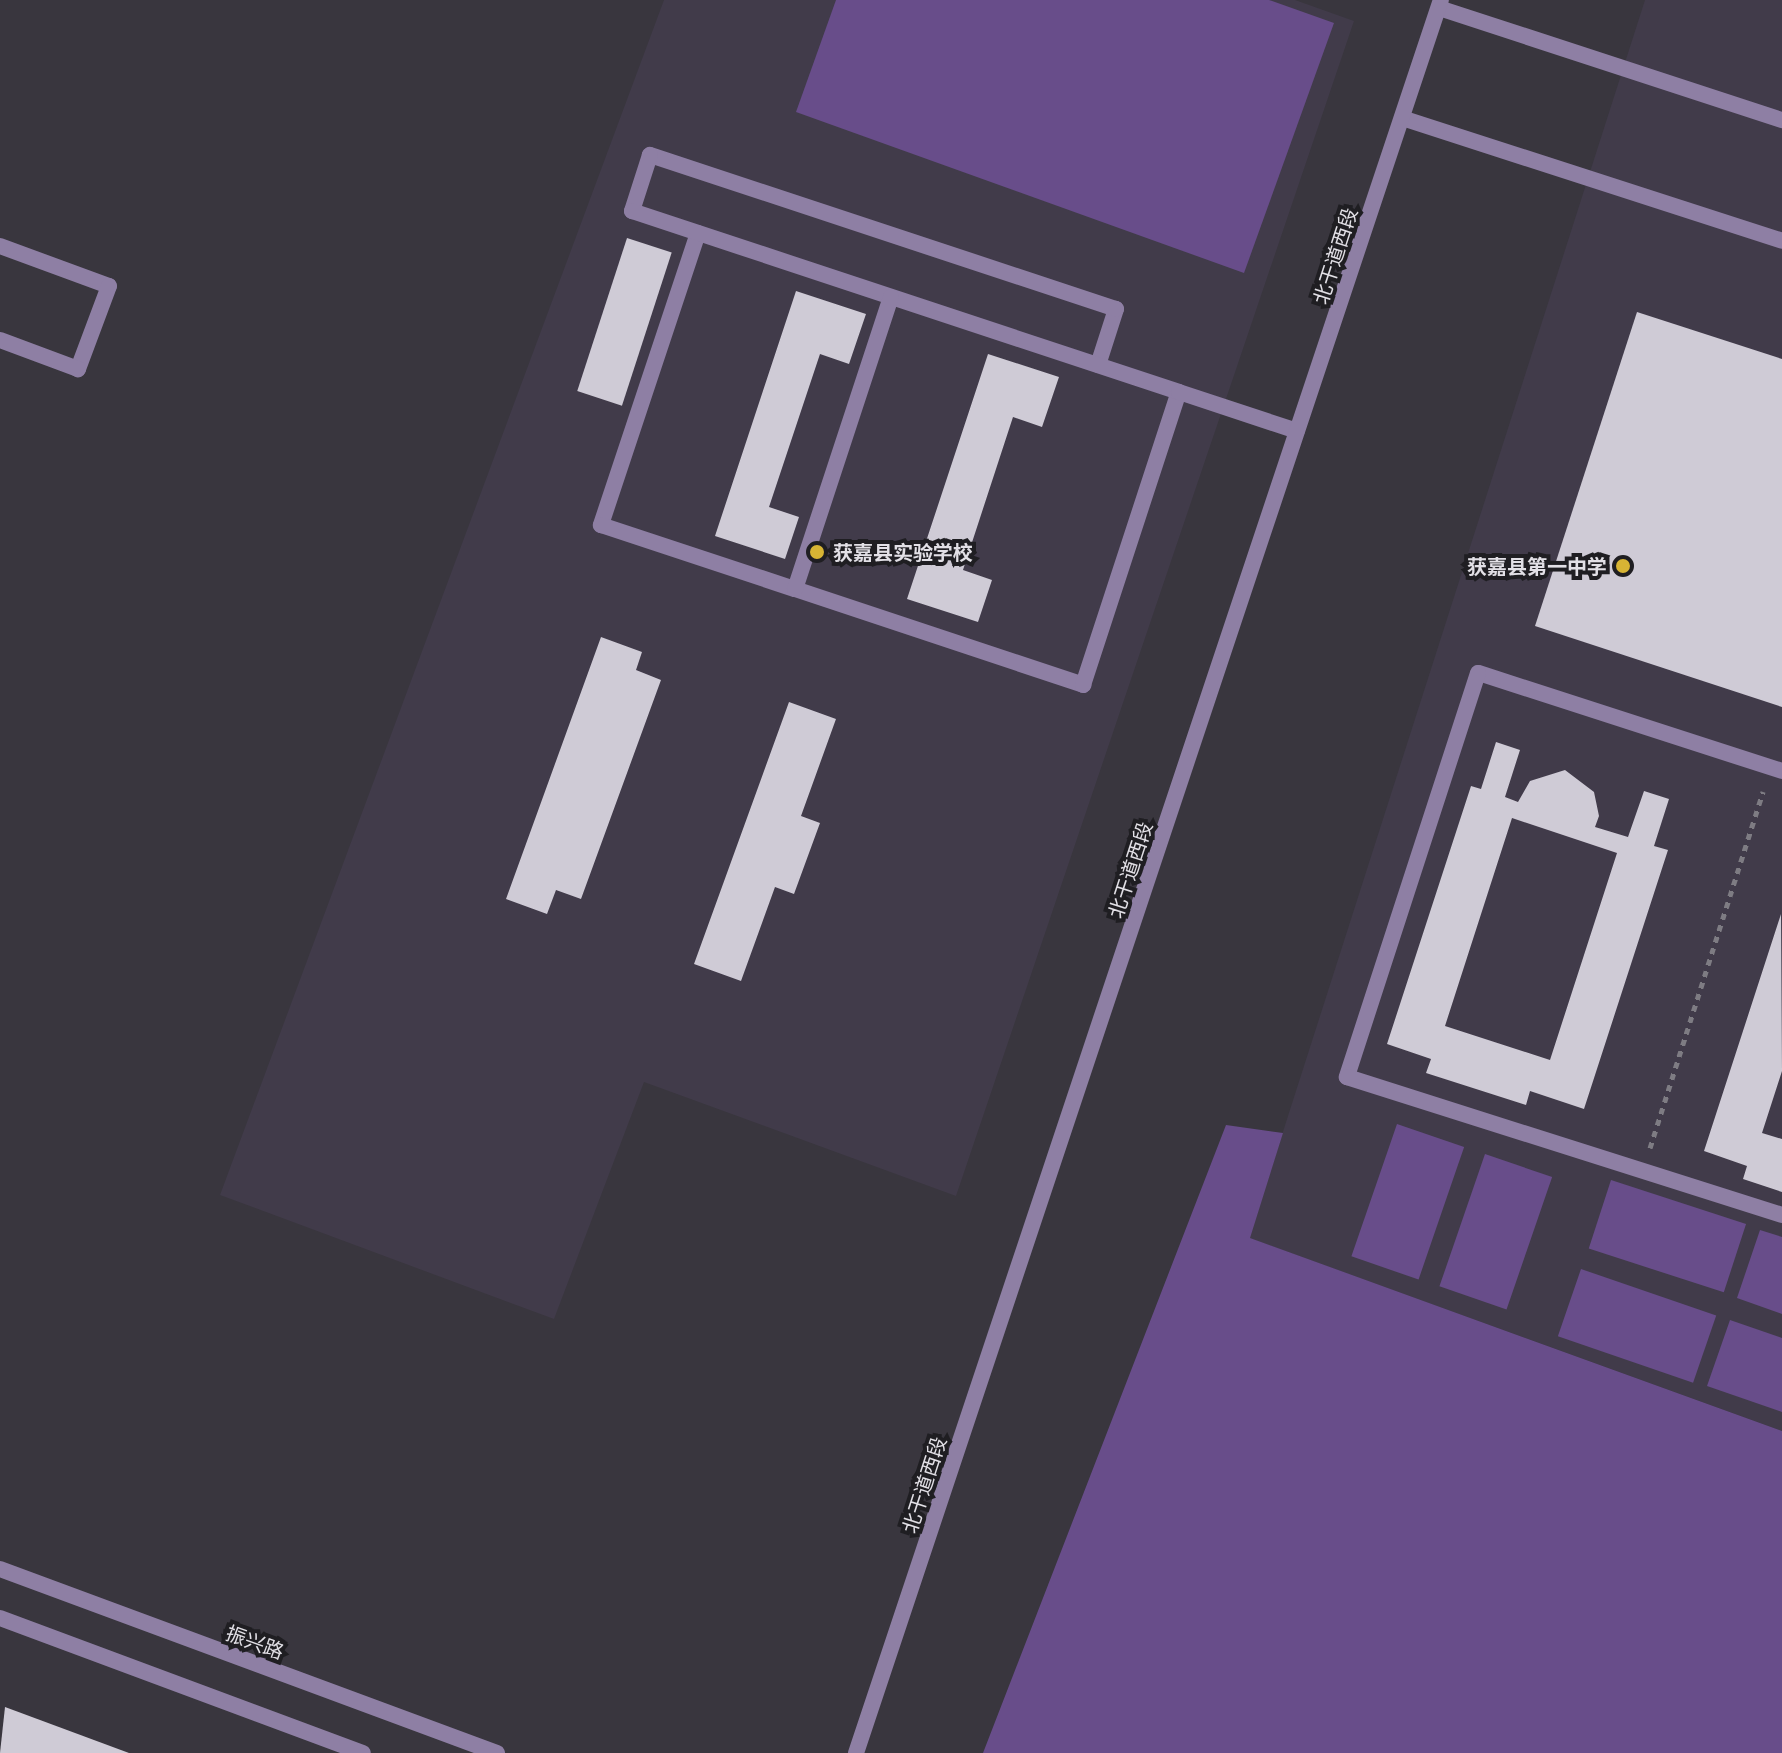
<!DOCTYPE html>
<html>
<head>
<meta charset="utf-8">
<style>
	body { margin:0 }
	#map { position:relative; width:1782px; height:1753px; overflow:hidden; background:#39363e; font-family:Merriweather,"Noto Sans SC",serif }
	div>[style] { position:absolute }
	[style*='--x'] { left:calc(var(--x)*1px); top:calc(var(--y)*1px); width:calc(var(--w)*1px); rotate:calc(var(--a)*1deg) }
	.built>* { inset:0; background:#413b4a }
	.green>* { inset:0; background:#684d8a; transform-origin:0 0 }
	.building>* { inset:0; background:#cfcbd6; transform-origin:0 0 }
	.path>* { height:5px; margin-top:-2.5px; transform-origin:0; background:repeating-linear-gradient(90deg,#7e7c83 0 6px,transparent 0 12px) }
	.service>* { height:16px; margin:-8px; padding:0 8px; transform-origin:8px; border-radius:8px; background:#8e7fa4 }
	.tertiary>* { height:16px; margin:-8px; padding:0 8px; transform-origin:8px; border-radius:8px; background:#8e7fa4 }
	.dots>* { width:22px; height:22px; translate:-50% -50%; box-sizing:border-box; border:4px solid #1f1e22; border-radius:50% }
	span { translate:-50% -50%; white-space:nowrap; text-align:center; line-height:1.15; -webkit-text-stroke:8px #1f1e22; paint-order:stroke }
	.street-label { font-size:20px; color:#e2e0e6 }
	.poi-label { font-size:20px; color:#e2e0e6; font-weight:700 }
	.left { translate:0 -50%; text-align:left }
	.right { translate:-100% -50%; text-align:right }
</style>
</head>
<body>
<div id="map">
	<div class="built">
		<i style="clip-path:polygon(664px 0,1295px 0,1354px 21px,956px 1196px,644px 1082px,554px 1319px,220px 1195px)"></i>
		<i style="clip-path:polygon(1645px 0,1782px 0,1782px 1431px,1249px 1238px)"></i>
	</div>
	<div class="green">
		<i style="clip-path:polygon(836px 0,1269px 0,1334px 23px,1244px 273px,796px 112px)"></i>
		<i style="left:1397px;top:1124px;width:71px;height:140px;rotate:19deg"></i>
		<i style="clip-path:polygon(1226px 1125px,1283px 1133px,1250px 1238px,1782px 1431px,1782px 1753px,983px 1753px)"></i>
		<i style="left:1485px;top:1154px;width:71px;height:140px;rotate:19deg"></i>
		<i style="left:1611px;top:1180px;width:142px;height:72px;rotate:18deg"></i>
		<i style="clip-path:polygon(1760px 1230px,1782px 1237px,1782px 1314px,1737px 1298px)"></i>
		<i style="left:1581px;top:1269px;width:143px;height:71px;rotate:19deg"></i>
		<i style="clip-path:polygon(1730px 1320px,1782px 1338px,1782px 1412px,1707px 1386px)"></i>
	</div>
	<div class="building">
		<i style="left:627px;top:238px;width:47px;height:161px;rotate:18deg"></i>
		<i style="clip-path:polygon(796px 291px,866px 314px,849px 364px,820px 354px,769px 507px,799px 517px,785px 559px,715px 536px)"></i>
		<i style="clip-path:polygon(1637px 312px,1782px 359px,1782px 707px,1535px 626px)"></i>
		<i style="clip-path:polygon(988px 354px,1059px 377px,1042px 427px,1013px 417px,963px 570px,992px 580px,978px 622px,907px 599px)"></i>
		<i style="clip-path:polygon(601px 637px,642px 652px,636px 670px,661px 680px,581px 899px,556px 890px,547px 914px,506px 899px)"></i>
		<i style="clip-path:polygon(789px 702px,836px 719px,801px 816px,820px 823px,794px 894px,775px 887px,741px 981px,694px 964px)"></i>
		<i style="clip-path:polygon(evenodd,1496px 742px,1520px 750px,1505px 797px,1518px 802px,1530px 781px,1565px 770px,1594px 792px,1599px 816px,1595px 827px,1628px 837px,1644px 791px,1669px 799px,1654px 846px,1668px 850px,1584px 1109px,1530px 1091px,1526px 1105px,1426px 1073px,1431px 1059px,1387px 1044px,1471px 786px,1481px 789px,1496px 742px,1512px 818px,1617px 853px,1550px 1060px,1445px 1026px,1512px 818px)"></i>
		<i style="clip-path:polygon(1781px 914px,1782px 1071px,1762px 1133px,1782px 1139px,1782px 1192px,1743px 1179px,1747px 1166px,1704px 1151px)"></i>
		<i style="clip-path:polygon(5px 1707px,129px 1753px,0 1753px)"></i>
	</div>
	<div class="path">
		<i style="--x:1650;--y:1148;--w:374;--a:-72.4"></i>
	</div>
	<div class="service">
		<i style="--x:1439;--y:8;--w:361;--a:18.1"></i>
		<i style="--x:1402;--y:118;--w:399;--a:17.9"></i>
		<i style="--x:698;--y:233;--w:308;--a:108.4"></i>
		<i style="--x:601;--y:525;--w:204;--a:18.3"></i>
		<i style="--x:795;--y:589;--w:304;--a:18.4"></i>
		<i style="--x:1083;--y:685;--w:308;--a:-71.9"></i>
		<i style="--x:0;--y:246;--w:116;--a:20.2"></i>
		<i style="--x:109;--y:286;--w:89;--a:110.5"></i>
		<i style="--x:78;--y:369;--w:83;--a:-159.6"></i>
		<i style="--x:1098;--y:365;--w:59;--a:-72.2"></i>
		<i style="--x:1116;--y:309;--w:491;--a:-161.7"></i>
		<i style="--x:650;--y:155;--w:59;--a:107.8"></i>
		<i style="--x:632;--y:211;--w:576;--a:18.31"></i>
		<i style="--x:1179;--y:392;--w:124;--a:18.3"></i>
		<i style="--x:795;--y:589;--w:307;--a:-71.8"></i>
		<i style="--x:1782;--y:771;--w:319;--a:-162.1"></i>
		<i style="--x:1478;--y:673;--w:425;--a:108"></i>
		<i style="--x:1347;--y:1077;--w:456;--a:17.6"></i>
	</div>
	<div class="tertiary">
		<i style="--x:0;--y:1569;--w:530;--a:20.32"></i>
		<i style="--x:0;--y:1618;--w:387;--a:20.4"></i>
		<i style="--x:856;--y:1753;--w:1848;--a:-71.55"></i>
	</div>
	<div class="dots">
		<i style="left:817px;top:552px;background:#d7b434"></i>
		<i style="left:1623px;top:566px;background:#d7b434"></i>
	</div>
	<div class="street-label">
		<span style="left:1335px;top:256px;rotate:-72deg">北干道西段</span>
		<span style="left:1130px;top:870px;rotate:-72deg">北干道西段</span>
		<span style="left:924px;top:1485px;rotate:-72deg">北干道西段</span>
		<span style="left:255px;top:1642px;rotate:20deg">振兴路</span>
	</div>
	<div class="poi-label">
		<span class="left" style="left:833px;top:552px">获嘉县实验学校</span>
		<span class="right" style="left:1607px;top:566px">获嘉县第一中学</span>
	</div>
</div>
</body>
</html>
